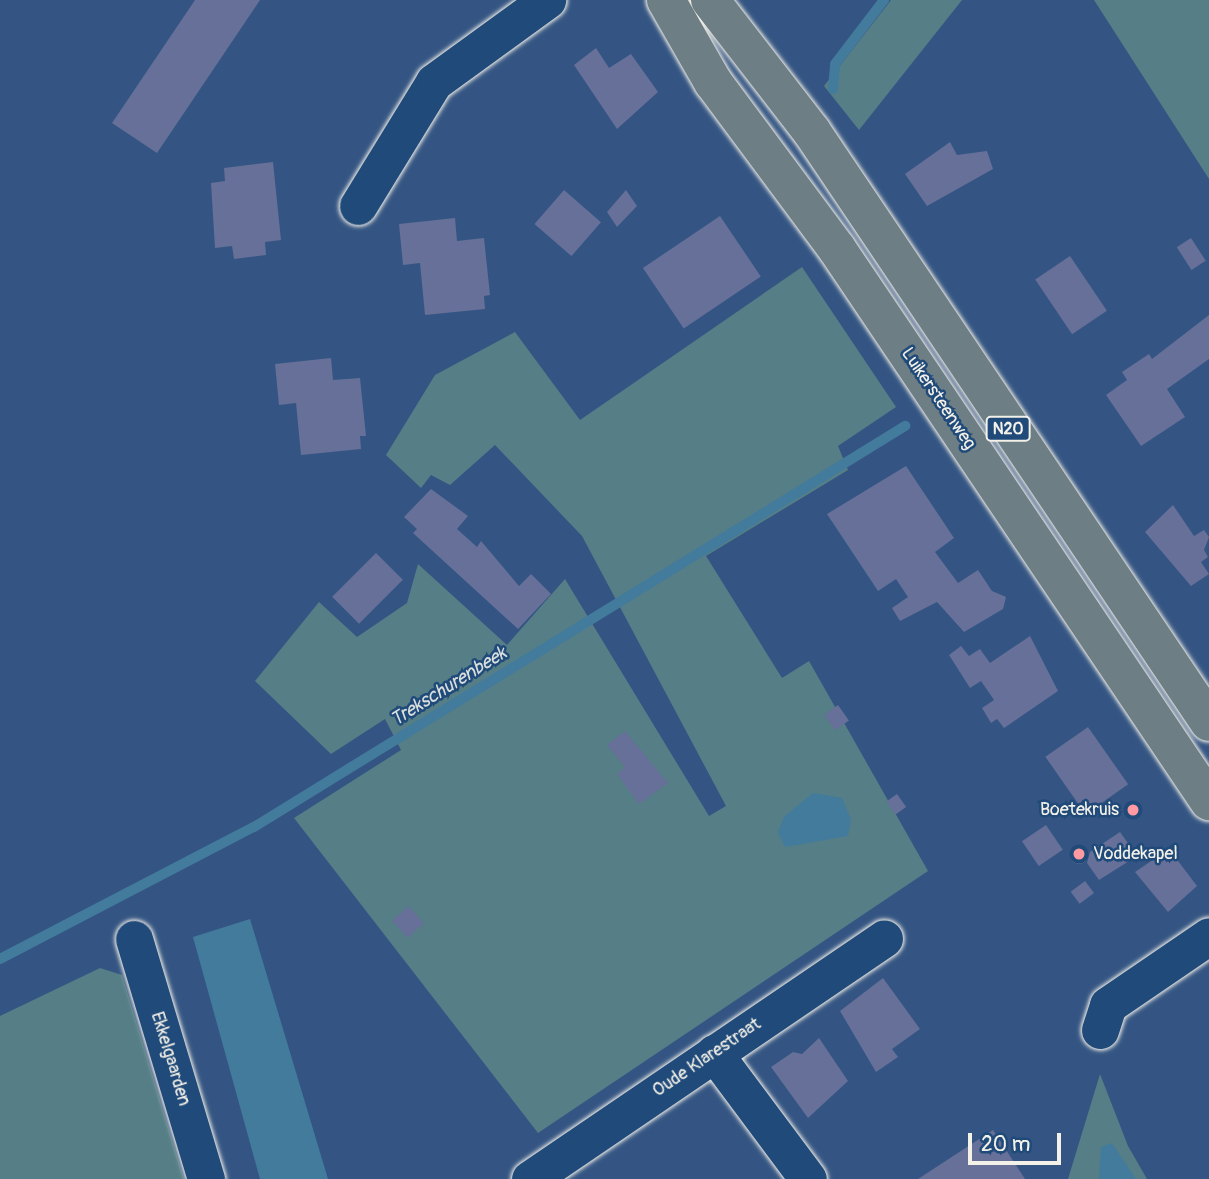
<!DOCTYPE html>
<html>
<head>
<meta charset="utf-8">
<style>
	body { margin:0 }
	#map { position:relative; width:1209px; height:1179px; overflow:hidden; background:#345583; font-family:Pangolin,sans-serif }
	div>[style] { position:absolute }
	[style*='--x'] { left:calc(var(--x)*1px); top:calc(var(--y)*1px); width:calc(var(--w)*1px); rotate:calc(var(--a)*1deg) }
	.green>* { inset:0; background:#557e86 }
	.water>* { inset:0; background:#437b9d }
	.stream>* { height:10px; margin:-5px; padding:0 5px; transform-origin:5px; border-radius:5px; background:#437b9d }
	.building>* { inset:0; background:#667098; transform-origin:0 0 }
	.round { border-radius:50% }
	.roads { filter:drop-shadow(0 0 2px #f4f1e8) drop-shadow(0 0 2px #f4f1e8) }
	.street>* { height:37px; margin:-18.5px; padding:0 18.5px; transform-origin:18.5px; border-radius:18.5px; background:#1f4a7a }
	.primary>* { height:38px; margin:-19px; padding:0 19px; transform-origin:19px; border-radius:19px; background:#6d7e84 }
	.dots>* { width:19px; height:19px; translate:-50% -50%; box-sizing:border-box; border:4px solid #1f4a7a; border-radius:50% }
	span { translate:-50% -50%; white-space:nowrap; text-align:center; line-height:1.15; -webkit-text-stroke:5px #1f4a7a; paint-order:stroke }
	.shield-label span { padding:2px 5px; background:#1f4a7a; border:2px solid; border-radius:5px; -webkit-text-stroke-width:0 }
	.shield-label { font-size:16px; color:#f4f1e8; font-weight:700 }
	.street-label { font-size:18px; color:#f4f1e8 }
	.poi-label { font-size:18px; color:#f4f1e8 }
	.right { translate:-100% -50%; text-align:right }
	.left { translate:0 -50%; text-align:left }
	.water-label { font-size:19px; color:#d9dfdd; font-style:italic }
	.scale { position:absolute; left:968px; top:1133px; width:93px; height:32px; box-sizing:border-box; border:4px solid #f4f1e8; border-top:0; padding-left:9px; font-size:21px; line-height:24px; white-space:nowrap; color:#f4f1e8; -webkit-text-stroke:5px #1f4a7a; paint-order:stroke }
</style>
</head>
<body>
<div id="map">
	<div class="green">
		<i style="clip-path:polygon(891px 0,962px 0,859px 130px,824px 86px)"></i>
		<i style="clip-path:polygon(1094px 0,1209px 0,1209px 179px)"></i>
		<i style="clip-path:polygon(802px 267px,896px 407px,838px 446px,848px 470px,706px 556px,782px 678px,809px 661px,928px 871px,538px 1133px,294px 818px,401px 750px,385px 719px,331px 754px,255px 681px,319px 602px,357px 637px,407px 603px,418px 564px,507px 645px,565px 579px,709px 816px,726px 806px,582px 536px,495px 445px,450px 485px,431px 475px,421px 488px,386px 455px,435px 375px,515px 332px,580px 420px)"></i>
		<i style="clip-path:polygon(100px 968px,122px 975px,184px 1179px,0 1179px,0 1016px)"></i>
		<i style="clip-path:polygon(1100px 1074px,1128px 1146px,1147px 1179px,1068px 1179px)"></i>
	</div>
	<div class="water">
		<i style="clip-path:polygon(813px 793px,842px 798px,851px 820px,848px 836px,785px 847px,778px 832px,784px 817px)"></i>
		<i style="clip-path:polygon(250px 919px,328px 1179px,260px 1179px,193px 937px)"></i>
		<i style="clip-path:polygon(1112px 1143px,1136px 1179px,1099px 1179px,1101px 1147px)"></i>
	</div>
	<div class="stream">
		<i style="--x:833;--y:89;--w:25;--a:-85"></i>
		<i style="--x:835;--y:64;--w:81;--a:-52.6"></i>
		<i style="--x:0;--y:959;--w:286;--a:-27.5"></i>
		<i style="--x:254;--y:827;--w:765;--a:-31.63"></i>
	</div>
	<div class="building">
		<i style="clip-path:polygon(195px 0,260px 0,157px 153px,112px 123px)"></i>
		<i style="clip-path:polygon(596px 48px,609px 68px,631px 54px,658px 92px,617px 129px,574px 65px)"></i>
		<i style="clip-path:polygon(950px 142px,957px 155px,987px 151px,993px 169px,927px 206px,905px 174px)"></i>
		<i style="clip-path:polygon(273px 162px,281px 240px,265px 242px,266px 255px,234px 259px,232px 246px,215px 248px,211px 183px,225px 181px,224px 168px)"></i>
		<i style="left:564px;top:190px;width:49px;height:45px;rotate:41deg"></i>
		<i style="clip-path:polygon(626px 190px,637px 206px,617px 227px,607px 212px)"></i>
		<i style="left:720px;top:216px;width:73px;height:93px;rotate:56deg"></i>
		<i style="clip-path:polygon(455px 218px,457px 241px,484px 238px,490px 295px,484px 296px,485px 309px,425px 315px,420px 263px,403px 265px,399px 224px)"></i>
		<i style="left:1191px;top:238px;width:27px;height:17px;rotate:57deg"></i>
		<i style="left:1070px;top:256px;width:66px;height:42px;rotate:56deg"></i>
		<i style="clip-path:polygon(1209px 315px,1209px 359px,1167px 389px,1185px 417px,1141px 446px,1106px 395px,1127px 380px,1122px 372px,1149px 354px,1152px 359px)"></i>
		<i style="clip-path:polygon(331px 358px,333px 380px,360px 378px,366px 436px,360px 436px,361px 449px,301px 455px,296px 403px,279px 405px,275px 364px)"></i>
		<i style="clip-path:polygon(906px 466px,954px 538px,935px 552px,958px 583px,978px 570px,992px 591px,1006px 597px,1003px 609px,964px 632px,937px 602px,900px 621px,892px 608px,908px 597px,896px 579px,878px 591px,827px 514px)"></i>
		<i style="clip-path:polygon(431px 489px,468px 516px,457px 529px,477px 547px,481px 541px,519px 586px,531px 574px,551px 594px,518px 629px,413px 533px,417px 529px,404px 517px)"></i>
		<i style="clip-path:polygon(1173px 505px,1194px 536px,1204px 530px,1209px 537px,1204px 550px,1208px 557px,1201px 562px,1209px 574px,1191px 586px,1145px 532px)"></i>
		<i style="left:376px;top:553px;width:38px;height:62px;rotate:45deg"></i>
		<i style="clip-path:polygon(1030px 636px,1058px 691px,1004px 728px,997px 719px,991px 723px,982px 708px,994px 700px,981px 681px,970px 688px,949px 655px,961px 646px,969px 656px,980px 649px,990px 663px)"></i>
		<i style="left:838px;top:705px;width:19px;height:17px;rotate:55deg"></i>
		<i style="left:1088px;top:727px;width:70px;height:52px;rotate:55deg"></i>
		<i style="clip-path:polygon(625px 731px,668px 783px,639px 804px,617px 774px,625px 767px,607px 745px)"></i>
		<i style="left:897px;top:794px;width:16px;height:13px;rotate:55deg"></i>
		<i style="left:1046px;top:825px;width:30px;height:29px;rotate:56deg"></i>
		<i style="clip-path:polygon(1120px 832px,1137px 856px,1099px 880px,1087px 863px,1090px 852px)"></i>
		<i class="round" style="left:1070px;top:846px;width:18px;height:18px"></i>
		<i style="clip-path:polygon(1169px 849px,1197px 886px,1168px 912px,1135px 872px)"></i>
		<i style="left:1085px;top:881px;width:15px;height:18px;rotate:53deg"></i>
		<i style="left:409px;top:906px;width:23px;height:22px;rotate:50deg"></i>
		<i style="clip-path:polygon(883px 978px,920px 1029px,892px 1049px,898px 1057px,876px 1072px,840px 1011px)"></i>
		<i style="clip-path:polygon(819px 1038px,848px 1081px,808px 1118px,771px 1067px,793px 1052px,802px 1054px)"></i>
		<i style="clip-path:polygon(993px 1130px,1025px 1179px,918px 1179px)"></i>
	</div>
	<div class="roads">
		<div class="street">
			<i style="--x:358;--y:206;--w:145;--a:-58.5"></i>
			<i style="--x:434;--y:82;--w:140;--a:-36"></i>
			<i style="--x:134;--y:939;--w:251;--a:73.3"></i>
			<i style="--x:1100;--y:1030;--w:26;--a:-72"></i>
			<i style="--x:1108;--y:1005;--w:122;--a:-34.3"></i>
			<i style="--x:714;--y:1053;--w:157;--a:53.3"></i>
			<i style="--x:530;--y:1179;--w:428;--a:-34.2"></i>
		</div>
		<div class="primary">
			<i style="--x:666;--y:0;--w:95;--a:60.2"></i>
			<i style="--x:713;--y:82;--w:208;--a:53.4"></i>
			<i style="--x:837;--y:249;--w:666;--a:56.02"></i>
			<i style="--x:710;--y:0;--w:167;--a:52.3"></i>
			<i style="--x:812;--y:132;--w:711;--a:56.06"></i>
		</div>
	</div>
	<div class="dots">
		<i style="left:1133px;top:810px;background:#ff9aa2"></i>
		<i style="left:1079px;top:854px;background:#ff9aa2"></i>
	</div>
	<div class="shield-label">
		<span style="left:1008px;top:429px">N20</span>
	</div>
	<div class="street-label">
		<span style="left:938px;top:399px;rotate:56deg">Luikersteenweg</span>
		<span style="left:707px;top:1058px;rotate:-34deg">Oude Klarestraat</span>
		<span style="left:170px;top:1059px;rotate:73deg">Ekkelgaarden</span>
	</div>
	<div class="poi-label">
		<span class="right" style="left:1119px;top:810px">Boetekruis</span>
		<span class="left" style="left:1093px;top:854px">Voddekapel</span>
	</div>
	<div class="water-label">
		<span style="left:449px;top:687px;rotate:-32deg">Trekschurenbeek</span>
	</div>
	<div class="scale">20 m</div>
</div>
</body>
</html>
